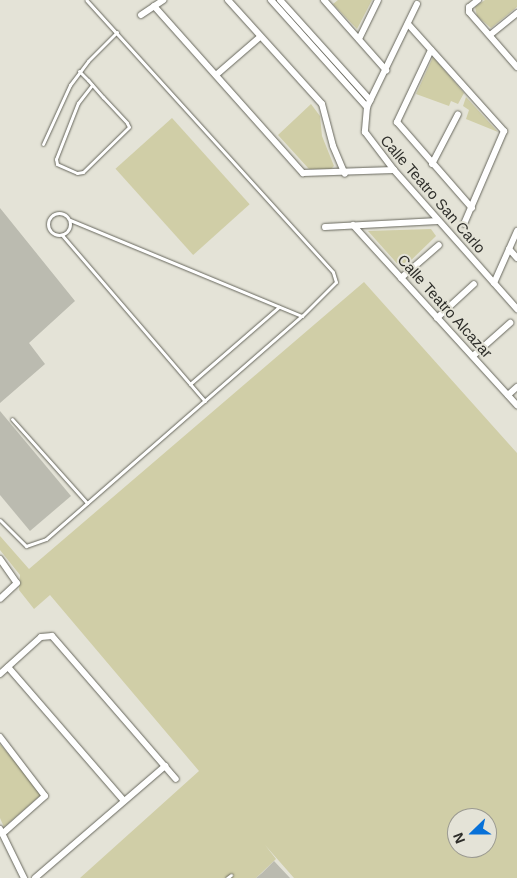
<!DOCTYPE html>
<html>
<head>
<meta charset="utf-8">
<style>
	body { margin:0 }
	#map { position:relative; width:517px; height:878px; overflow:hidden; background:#e4e3d7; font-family:Arial,sans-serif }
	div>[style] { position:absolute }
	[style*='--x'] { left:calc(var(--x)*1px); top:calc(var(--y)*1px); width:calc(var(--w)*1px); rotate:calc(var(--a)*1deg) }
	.green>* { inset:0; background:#d0cea7; transform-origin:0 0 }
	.building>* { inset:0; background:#bbbbb0 }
	.roads { filter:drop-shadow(0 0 1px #67675d) drop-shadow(0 0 1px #67675d) }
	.lane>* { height:3px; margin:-1.5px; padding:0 1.5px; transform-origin:1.5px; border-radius:1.5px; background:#fff }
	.lane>.ring { margin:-1.5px; padding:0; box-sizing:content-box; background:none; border:3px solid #fff; border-radius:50% }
	.street>* { height:6px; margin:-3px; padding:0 3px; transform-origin:3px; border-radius:3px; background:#fff }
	span { translate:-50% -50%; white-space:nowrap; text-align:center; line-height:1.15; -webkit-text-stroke:4px #e4e3d7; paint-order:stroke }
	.street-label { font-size:15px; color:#2d2d29 }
	.north { position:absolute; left:447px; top:808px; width:50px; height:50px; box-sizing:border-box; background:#e4e3d7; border:1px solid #9b9a91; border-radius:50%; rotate:248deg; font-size:14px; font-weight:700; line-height:20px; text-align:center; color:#2d2d29 }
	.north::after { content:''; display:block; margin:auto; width:18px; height:22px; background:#0771d8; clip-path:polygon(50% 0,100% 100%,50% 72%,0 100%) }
</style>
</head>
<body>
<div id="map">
	<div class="green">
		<i style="clip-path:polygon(338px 0,372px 0,357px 29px,333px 4px)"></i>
		<i style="clip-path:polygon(485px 0,517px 0,517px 7px,491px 28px,477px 16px,475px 7px)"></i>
		<i style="clip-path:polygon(433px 57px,464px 93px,458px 104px,451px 101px,449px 106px,416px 94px)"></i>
		<i style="clip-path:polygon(466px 97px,498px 132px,466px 119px,469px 110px,463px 106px)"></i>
		<i style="clip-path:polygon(311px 104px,320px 116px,322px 136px,334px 166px,331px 169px,309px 169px,278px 135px)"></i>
		<i style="left:172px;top:118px;width:116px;height:76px;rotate:48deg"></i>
		<i style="clip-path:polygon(431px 229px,436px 236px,402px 269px,368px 231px)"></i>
		<i style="clip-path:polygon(evenodd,364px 282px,517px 453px,517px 878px,294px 878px,265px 845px,276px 859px,256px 878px,80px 878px,199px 771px,50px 595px,34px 609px,19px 590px,20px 575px,0 550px,0 536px,29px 569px,364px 282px,457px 818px,487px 818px,487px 848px,457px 848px,457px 818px)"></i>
		<i style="clip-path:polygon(0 744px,42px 794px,4px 827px,0 818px)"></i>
	</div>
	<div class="building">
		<i style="clip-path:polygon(0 208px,75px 301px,29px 343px,45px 364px,0 403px)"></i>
		<i style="clip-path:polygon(0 411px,71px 496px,30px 531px,0 495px)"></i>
		<i style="clip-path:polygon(274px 861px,290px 878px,256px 878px,262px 873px)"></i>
	</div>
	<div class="roads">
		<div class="lane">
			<i style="--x:79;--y:71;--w:13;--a:45"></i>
			<i style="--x:88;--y:80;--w:23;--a:49"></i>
			<i style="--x:103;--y:97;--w:35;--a:47"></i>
			<i style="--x:127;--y:123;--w:4;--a:63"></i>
			<i style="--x:129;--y:127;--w:64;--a:135.6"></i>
			<i style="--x:83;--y:172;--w:6;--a:171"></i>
			<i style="--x:77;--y:173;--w:22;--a:-156"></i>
			<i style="--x:57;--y:164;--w:5;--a:-101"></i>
			<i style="--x:56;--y:159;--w:60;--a:-68.6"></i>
			<i style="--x:78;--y:103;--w:23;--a:-52"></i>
			<i style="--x:43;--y:144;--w:65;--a:-65.4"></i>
			<i style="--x:70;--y:85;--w:30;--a:-53"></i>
			<i style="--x:88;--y:61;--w:41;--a:-45"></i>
			<i class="ring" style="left:48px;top:213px;width:19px;height:19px"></i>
			<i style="--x:70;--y:220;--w:251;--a:22.5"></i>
			<i style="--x:62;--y:235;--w:219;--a:49.3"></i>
			<i style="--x:190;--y:384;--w:118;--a:-40.9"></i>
			<i style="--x:12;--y:419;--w:113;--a:48.2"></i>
			<i style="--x:0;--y:520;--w:37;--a:45"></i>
			<i style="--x:26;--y:546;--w:21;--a:-19"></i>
			<i style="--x:46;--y:539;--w:340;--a:-41.1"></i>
			<i style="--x:302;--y:316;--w:48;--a:-45"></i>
			<i style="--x:336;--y:282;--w:10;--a:-107"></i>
			<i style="--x:333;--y:272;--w:367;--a:-132.2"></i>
			<i style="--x:227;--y:878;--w:5;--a:-37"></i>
		</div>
		<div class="street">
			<i style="--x:228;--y:0;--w:140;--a:47.9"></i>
			<i style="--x:322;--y:104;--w:43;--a:75.3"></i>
			<i style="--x:333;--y:146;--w:30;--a:67"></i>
			<i style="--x:271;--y:0;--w:144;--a:48.1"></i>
			<i style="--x:280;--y:0;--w:135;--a:48"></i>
			<i style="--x:324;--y:0;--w:94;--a:48.5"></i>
			<i style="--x:478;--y:0;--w:11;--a:142"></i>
			<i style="--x:469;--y:7;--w:5;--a:90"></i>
			<i style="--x:469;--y:12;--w:73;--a:48.9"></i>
			<i style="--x:417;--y:4;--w:114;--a:115.9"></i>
			<i style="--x:367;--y:107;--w:25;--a:95"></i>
			<i style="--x:365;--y:132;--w:48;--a:52.7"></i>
			<i style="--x:394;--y:170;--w:186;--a:48.5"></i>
			<i style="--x:154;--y:6;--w:224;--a:48.3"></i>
			<i style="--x:303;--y:173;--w:91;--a:-1.9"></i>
			<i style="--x:141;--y:15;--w:27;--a:-34"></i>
			<i style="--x:408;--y:24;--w:144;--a:48.1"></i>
			<i style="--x:504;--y:131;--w:101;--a:113.3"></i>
			<i style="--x:490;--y:35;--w:35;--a:-39"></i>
			<i style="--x:359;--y:39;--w:43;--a:-64"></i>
			<i style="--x:431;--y:50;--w:80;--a:115.3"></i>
			<i style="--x:397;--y:122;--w:114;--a:48.9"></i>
			<i style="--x:216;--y:75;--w:58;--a:-40.8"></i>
			<i style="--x:432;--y:164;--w:56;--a:-62.5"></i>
			<i style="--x:353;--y:225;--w:244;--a:47.7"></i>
			<i style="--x:325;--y:227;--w:113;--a:-3"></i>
			<i style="--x:509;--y:249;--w:12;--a:48"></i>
			<i style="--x:401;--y:278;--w:50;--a:-41"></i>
			<i style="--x:494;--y:283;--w:57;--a:-66.1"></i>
			<i style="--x:437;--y:318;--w:50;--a:-42.6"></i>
			<i style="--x:473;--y:356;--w:50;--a:-41.7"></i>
			<i style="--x:508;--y:395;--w:12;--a:-42"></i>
			<i style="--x:0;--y:559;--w:29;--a:55"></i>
			<i style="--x:17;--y:583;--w:23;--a:137"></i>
			<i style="--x:8;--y:667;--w:177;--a:49.1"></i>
			<i style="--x:0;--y:674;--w:55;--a:-42.1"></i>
			<i style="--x:41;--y:637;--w:11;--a:-5"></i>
			<i style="--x:52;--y:636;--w:189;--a:49.1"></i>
			<i style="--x:0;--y:737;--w:74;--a:52.7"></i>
			<i style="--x:45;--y:796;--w:57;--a:138.5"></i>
			<i style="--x:0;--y:829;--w:55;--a:63.9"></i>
			<i style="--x:35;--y:878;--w:172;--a:-40.7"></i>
		</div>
	</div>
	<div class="street-label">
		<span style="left:433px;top:194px;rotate:49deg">Calle Teatro San Carlo</span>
		<span style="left:445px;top:306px;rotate:48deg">Calle Teatro Alcazar</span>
	</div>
	<div class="north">N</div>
</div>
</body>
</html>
